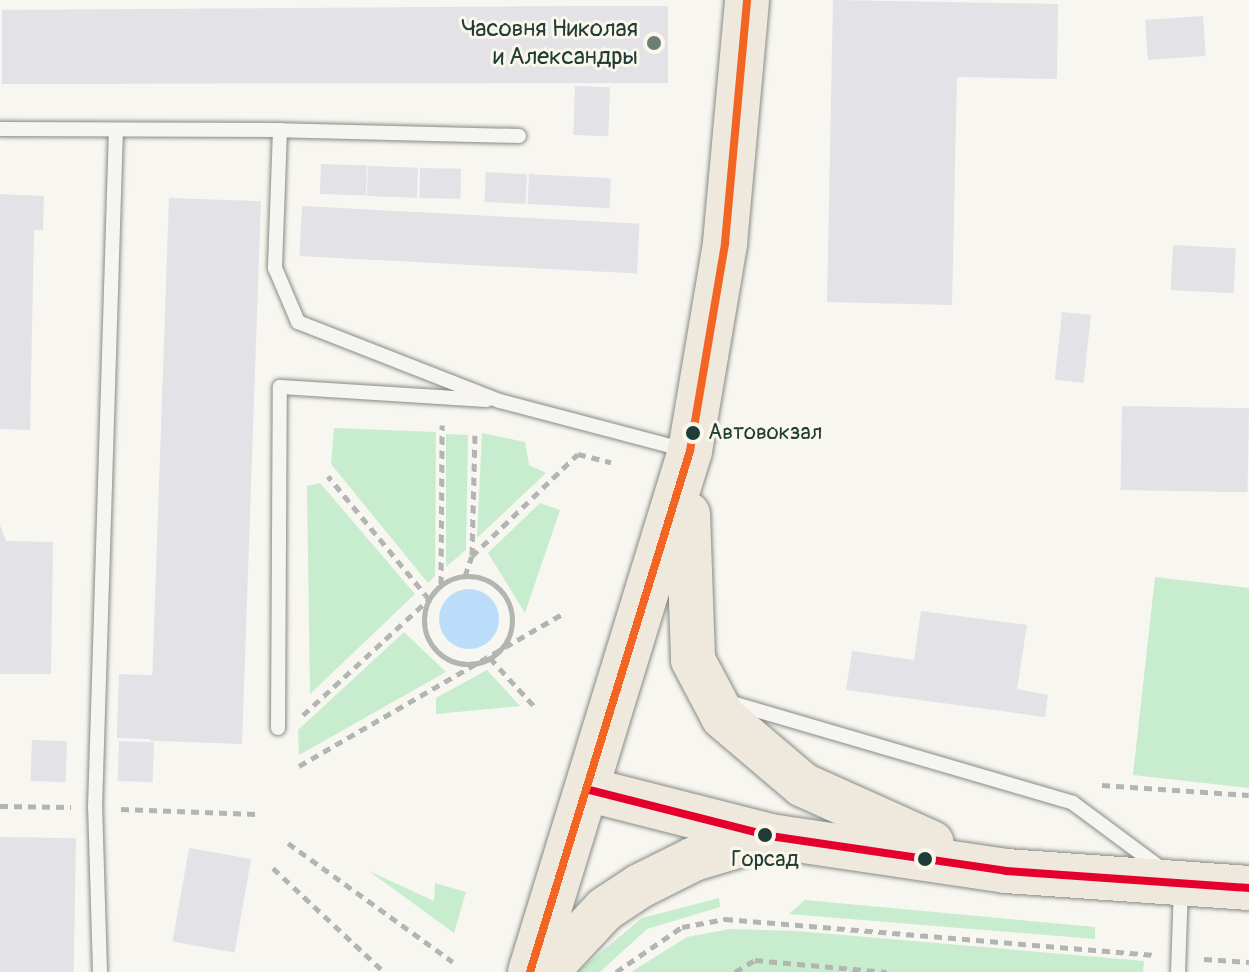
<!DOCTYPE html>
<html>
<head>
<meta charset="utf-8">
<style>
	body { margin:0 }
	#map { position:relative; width:1249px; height:972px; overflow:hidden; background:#f8f6f0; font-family:Pangolin,sans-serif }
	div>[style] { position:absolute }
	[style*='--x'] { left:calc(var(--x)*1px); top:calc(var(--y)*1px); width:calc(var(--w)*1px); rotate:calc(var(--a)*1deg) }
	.green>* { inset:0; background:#c7edce }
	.water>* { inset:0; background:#bcddfa }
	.round { border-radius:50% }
	.building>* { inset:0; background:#e3e2e7; transform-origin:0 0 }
	.path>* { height:5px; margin-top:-2.5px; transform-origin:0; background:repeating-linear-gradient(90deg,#b2b5b1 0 8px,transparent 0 14px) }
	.path>.ring { margin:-2.5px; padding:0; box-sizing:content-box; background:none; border:5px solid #b2b5b1; border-radius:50% }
	.roads { filter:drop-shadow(0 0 2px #868b86) drop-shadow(0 0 2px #868b86) }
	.lane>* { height:14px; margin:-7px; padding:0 7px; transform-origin:7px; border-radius:7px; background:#f6f5f1 }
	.primary>* { height:44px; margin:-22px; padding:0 22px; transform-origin:22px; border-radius:22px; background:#eee8dd }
	.bus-1>* { height:8px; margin:-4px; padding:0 4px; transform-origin:4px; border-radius:4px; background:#e4002b }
	.bus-2>* { height:8px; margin:-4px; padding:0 4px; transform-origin:4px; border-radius:4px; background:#f26522 }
	.dots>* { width:22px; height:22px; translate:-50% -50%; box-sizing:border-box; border:4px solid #fbf7ec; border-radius:50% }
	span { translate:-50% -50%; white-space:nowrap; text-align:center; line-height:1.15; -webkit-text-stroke:6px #fbf7ec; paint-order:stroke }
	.bus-label { font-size:22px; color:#1f3d34 }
	.left { translate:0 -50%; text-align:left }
	.poi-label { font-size:24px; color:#1f3d34 }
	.right { translate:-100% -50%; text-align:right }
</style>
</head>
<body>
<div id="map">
	<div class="green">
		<i style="clip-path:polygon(334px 428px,436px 432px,435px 576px,428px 583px,331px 464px)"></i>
		<i style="clip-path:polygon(482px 433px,525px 442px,529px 465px,546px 473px,477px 538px)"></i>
		<i style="clip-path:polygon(446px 434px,468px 435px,466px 550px,446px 567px)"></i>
		<i style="clip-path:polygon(320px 483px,415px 594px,310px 694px,307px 486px)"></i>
		<i style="clip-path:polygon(540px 503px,560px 510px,525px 613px,488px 553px)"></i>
		<i style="clip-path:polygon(1155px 577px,1249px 588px,1249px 788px,1133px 775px)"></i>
		<i style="clip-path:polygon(404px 632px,446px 672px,299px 755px,298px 730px)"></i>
		<i style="clip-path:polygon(487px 670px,520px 706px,436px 714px,436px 698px)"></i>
		<i style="clip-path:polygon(369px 871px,434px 901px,435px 883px,466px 892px,454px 933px)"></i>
		<i style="clip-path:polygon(719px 898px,720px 907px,647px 929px,600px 972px,577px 972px,642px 918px)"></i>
		<i style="clip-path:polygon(805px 900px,1095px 927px,1095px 939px,789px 914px)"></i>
		<i style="clip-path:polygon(730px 929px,797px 931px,1144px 961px,1143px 972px,631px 972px,687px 937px)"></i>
	</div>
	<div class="water">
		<i class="round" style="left:439px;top:589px;width:60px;height:60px"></i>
	</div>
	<div class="building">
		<i style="clip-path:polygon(833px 0,1058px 4px,1057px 79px,957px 77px,952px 305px,827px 302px)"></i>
		<i style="clip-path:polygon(577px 6px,668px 6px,668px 83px,2px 84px,2px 10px)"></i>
		<i style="left:1203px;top:16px;width:40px;height:58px;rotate:86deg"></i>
		<i style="left:575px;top:86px;width:35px;height:49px;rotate:2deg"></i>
		<i style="left:321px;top:164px;width:46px;height:30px;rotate:2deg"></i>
		<i style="left:368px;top:166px;width:50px;height:30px;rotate:2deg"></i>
		<i style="left:420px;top:168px;width:41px;height:30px;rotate:1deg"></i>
		<i style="left:486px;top:172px;width:41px;height:30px;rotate:3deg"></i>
		<i style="left:529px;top:174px;width:82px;height:30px;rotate:3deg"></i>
		<i style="clip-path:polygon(0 194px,44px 196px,43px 230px,34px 230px,30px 430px,0 429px)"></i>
		<i style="left:169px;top:198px;width:92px;height:543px;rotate:2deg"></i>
		<i style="left:302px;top:206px;width:338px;height:50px;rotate:3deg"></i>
		<i style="left:1173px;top:245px;width:63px;height:45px;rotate:3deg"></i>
		<i style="left:1062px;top:312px;width:29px;height:68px;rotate:6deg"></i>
		<i style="left:1122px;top:406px;width:127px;height:84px;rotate:1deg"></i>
		<i style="clip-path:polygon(0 525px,6px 541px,53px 542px,51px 674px,0 674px)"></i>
		<i style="clip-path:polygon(921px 611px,1027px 625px,1017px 689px,1048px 695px,1045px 717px,846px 690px,852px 651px,914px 660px)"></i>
		<i style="left:119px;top:674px;width:35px;height:64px;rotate:2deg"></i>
		<i style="left:32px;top:740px;width:35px;height:41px;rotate:2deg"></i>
		<i style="left:119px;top:741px;width:35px;height:40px;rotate:2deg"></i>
		<i style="left:0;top:837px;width:76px;height:135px;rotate:1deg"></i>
		<i style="left:189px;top:848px;width:63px;height:95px;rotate:10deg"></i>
	</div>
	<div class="path">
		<i style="--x:472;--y:555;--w:123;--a:-88.6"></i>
		<i style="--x:465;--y:576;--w:21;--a:-71"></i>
		<i style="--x:472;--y:556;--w:147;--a:-43.9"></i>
		<i style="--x:578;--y:454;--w:34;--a:14"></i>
		<i class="ring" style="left:424px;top:576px;width:83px;height:83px"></i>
		<i style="--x:441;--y:584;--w:159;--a:-89.6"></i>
		<i style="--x:490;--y:658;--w:65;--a:47.5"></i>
		<i style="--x:303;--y:715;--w:171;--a:-42.6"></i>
		<i style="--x:429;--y:599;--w:159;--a:-129.4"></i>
		<i style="--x:299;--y:766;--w:306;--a:-30"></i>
		<i style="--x:1102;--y:785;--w:147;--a:3.9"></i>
		<i style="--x:0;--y:806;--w:71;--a:0.8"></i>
		<i style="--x:121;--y:809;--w:139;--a:2.1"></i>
		<i style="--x:288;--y:843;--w:203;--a:35.8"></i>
		<i style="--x:273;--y:868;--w:152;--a:43.1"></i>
		<i style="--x:1204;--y:959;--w:45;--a:3.8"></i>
		<i style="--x:616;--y:972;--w:80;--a:-34.3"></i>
		<i style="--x:682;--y:927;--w:44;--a:-10.5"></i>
		<i style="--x:725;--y:919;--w:431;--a:4.8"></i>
		<i style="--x:735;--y:972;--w:23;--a:-31"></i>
		<i style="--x:755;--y:960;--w:132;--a:5.2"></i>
	</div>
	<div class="roads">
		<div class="lane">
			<i style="--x:0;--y:129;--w:280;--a:0.2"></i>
			<i style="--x:519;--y:136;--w:239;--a:-178.6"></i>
			<i style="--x:280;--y:130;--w:138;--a:92.1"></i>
			<i style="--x:275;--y:268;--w:59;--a:66.9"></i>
			<i style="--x:298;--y:322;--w:217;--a:21.4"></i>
			<i style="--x:500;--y:401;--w:192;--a:14.8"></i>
			<i style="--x:732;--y:703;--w:355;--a:16.3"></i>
			<i style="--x:1073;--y:803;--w:111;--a:36.6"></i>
			<i style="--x:278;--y:728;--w:341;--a:-89.7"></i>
			<i style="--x:280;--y:387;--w:207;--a:3.6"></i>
			<i style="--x:100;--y:972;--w:164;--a:-91.7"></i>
			<i style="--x:95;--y:808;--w:678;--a:-88.23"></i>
			<i style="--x:1178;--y:972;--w:84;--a:-88"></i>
		</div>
		<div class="primary">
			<i style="--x:688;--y:514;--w:146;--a:88"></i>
			<i style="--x:693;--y:660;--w:64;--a:62.2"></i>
			<i style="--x:723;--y:717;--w:105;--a:40.4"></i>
			<i style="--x:803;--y:785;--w:141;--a:24.2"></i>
			<i style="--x:590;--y:790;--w:186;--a:14.3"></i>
			<i style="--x:770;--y:836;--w:239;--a:8.4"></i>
			<i style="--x:1006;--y:871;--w:244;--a:4"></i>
			<i style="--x:530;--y:972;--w:545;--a:-72.93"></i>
			<i style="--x:690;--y:451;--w:211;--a:-80.4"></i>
			<i style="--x:725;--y:243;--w:244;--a:-84.8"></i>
			<i style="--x:546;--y:972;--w:86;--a:-46.9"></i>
			<i style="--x:605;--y:909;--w:42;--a:-33.3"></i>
			<i style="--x:640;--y:886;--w:60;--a:-26.6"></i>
			<i style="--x:694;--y:859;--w:77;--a:-16.6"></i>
		</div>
	</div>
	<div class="bus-1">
		<i style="--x:590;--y:790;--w:186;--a:14.3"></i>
		<i style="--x:770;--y:836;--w:239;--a:8.4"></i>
		<i style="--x:1006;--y:871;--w:244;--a:4"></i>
	</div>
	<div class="bus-2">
		<i style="--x:530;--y:972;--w:545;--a:-72.93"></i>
		<i style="--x:690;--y:451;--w:211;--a:-80.4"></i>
		<i style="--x:725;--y:243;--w:244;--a:-84.8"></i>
	</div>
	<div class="dots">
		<i style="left:654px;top:43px;background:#6b7e76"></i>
		<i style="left:693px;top:433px;background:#1f3d34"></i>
		<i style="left:765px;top:835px;background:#1f3d34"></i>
		<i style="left:925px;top:859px;background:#1f3d34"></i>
	</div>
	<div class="bus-label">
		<span class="left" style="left:708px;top:433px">Автовокзал</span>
		<span style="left:765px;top:860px">Горсад</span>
	</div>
	<div class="poi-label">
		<span class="right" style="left:638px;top:43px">Часовня Николая<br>и Александры</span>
	</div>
</div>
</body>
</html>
